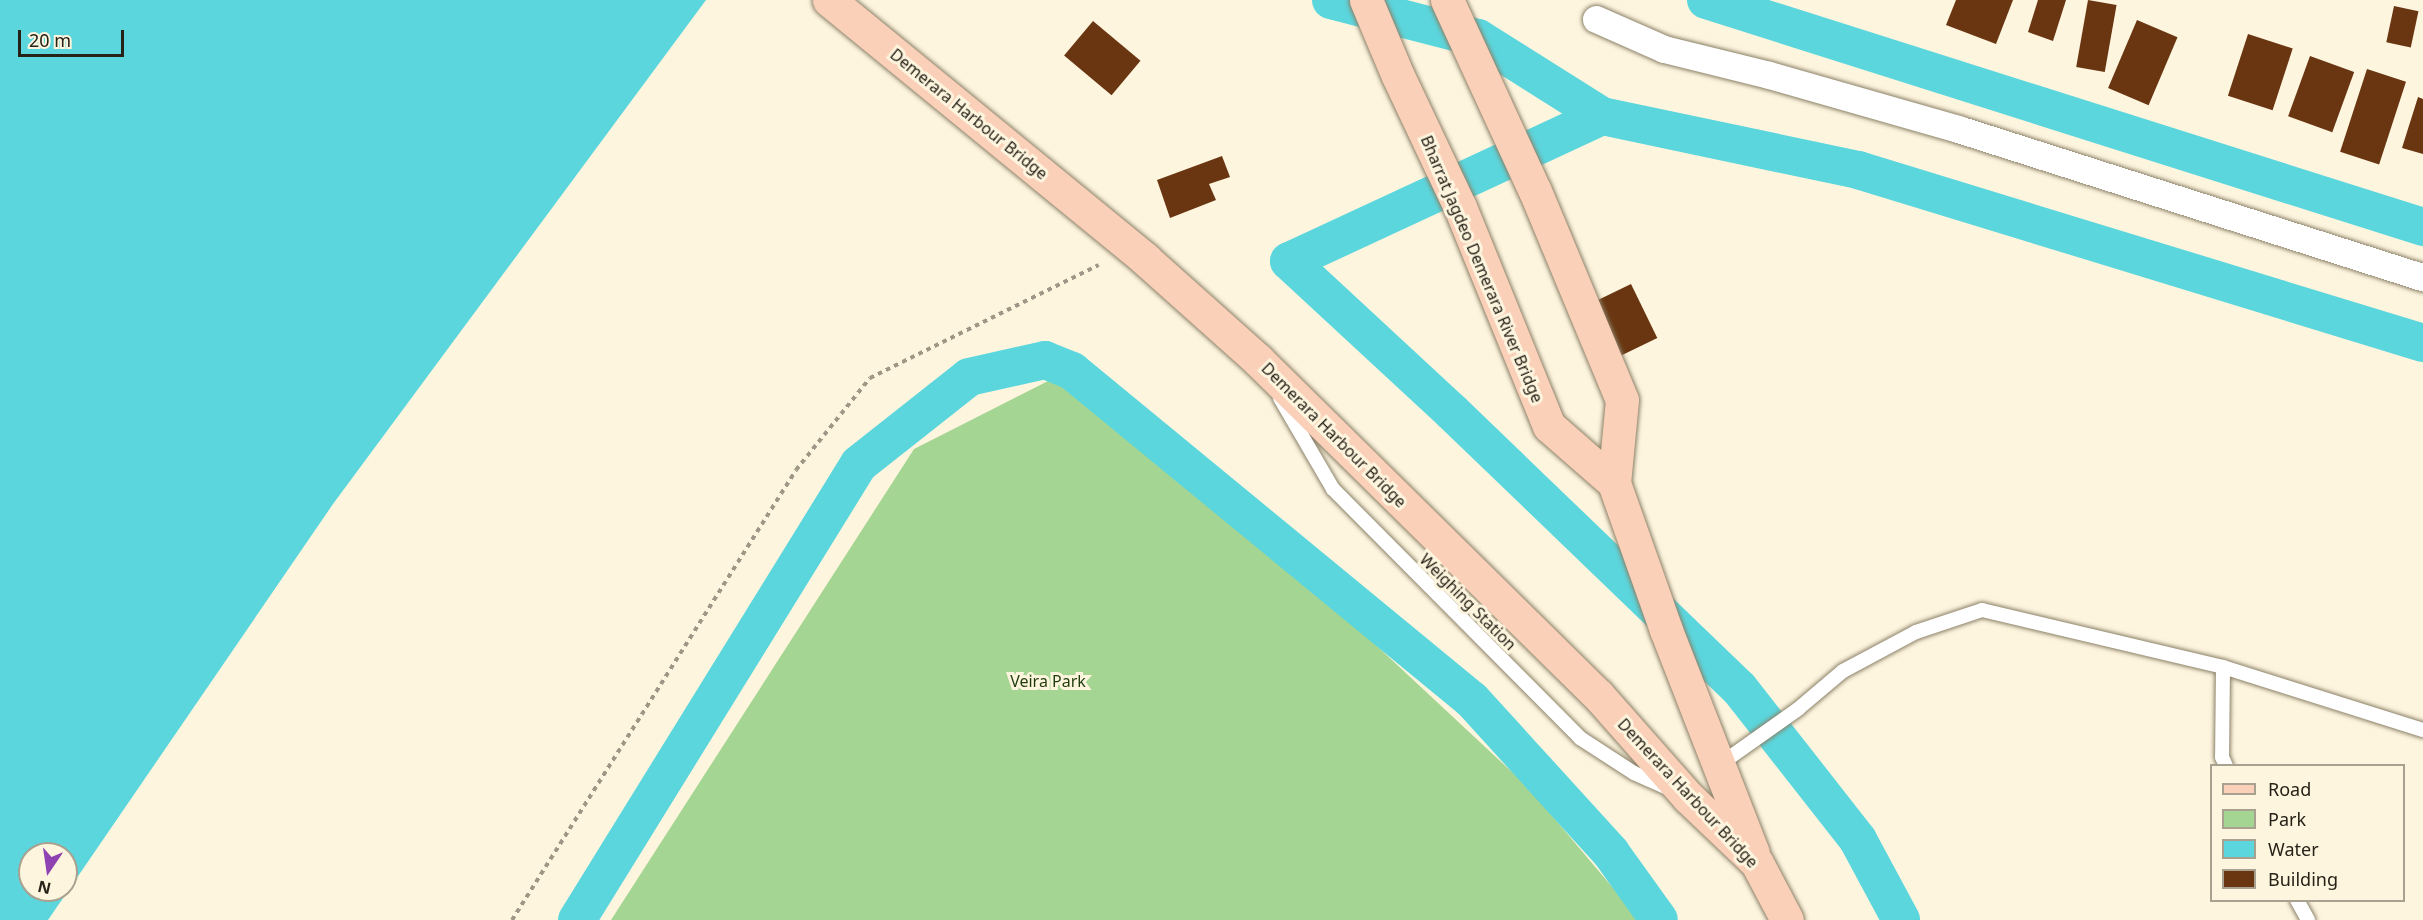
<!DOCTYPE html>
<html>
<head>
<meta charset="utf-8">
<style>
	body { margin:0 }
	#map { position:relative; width:2423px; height:920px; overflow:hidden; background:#fef5df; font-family:"Noto Sans",sans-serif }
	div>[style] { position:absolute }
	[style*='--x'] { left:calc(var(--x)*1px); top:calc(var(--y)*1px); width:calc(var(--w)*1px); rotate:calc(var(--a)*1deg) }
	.green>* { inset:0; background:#a5d592 }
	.water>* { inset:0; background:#5bd6dd }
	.canal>* { height:38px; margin:-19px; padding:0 19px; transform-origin:19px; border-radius:19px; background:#5bd6dd }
	.building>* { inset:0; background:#693611; transform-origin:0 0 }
	.path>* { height:4px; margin-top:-2px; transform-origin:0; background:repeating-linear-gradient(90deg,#9e9786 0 4.5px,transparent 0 9px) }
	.roads { filter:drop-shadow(0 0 2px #8b8168) drop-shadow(0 0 2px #8b8168) }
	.lane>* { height:14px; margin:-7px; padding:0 7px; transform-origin:7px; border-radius:7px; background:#fff }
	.street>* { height:27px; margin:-13.5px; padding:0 13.5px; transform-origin:13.5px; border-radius:13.5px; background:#fff }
	.primary>* { height:33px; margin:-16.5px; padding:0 16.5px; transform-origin:16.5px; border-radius:16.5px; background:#fbd0b9 }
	span { translate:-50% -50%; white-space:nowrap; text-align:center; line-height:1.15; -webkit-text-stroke:6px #fef5df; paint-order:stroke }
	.street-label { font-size:16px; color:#262218 }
	.park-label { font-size:16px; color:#1e3d0d }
	.legend { position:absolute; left:2210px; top:764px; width:195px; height:138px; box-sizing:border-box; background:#fef5df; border:2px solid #a8a18f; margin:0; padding:8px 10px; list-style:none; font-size:18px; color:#262218 }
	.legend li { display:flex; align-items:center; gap:12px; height:30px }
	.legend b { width:30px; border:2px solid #a8a18f }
	.north { position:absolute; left:18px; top:842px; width:60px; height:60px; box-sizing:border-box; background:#fef5df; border:2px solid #a8a18f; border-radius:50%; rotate:193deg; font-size:16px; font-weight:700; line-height:24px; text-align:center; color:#262218 }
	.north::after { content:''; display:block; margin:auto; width:21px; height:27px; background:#8f42b2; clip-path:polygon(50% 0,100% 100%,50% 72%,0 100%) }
	.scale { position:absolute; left:18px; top:30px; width:106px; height:27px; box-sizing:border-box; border:3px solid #262218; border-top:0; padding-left:8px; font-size:18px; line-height:21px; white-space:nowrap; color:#262218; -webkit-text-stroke:4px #fef5df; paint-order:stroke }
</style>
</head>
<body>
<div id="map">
	<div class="green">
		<i style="clip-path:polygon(1052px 379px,1333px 605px,1527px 786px,1640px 920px,611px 920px,914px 449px)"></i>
	</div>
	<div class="water">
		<i style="clip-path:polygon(evenodd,0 0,706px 0,333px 504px,48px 920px,0 920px,0 0,30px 854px,66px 854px,66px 890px,30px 890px,30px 854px)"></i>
	</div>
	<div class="canal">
		<i style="--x:1331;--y:0;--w:152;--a:14.5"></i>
		<i style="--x:1478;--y:38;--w:146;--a:32.2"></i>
		<i style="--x:1602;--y:116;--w:262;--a:11.9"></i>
		<i style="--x:1858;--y:170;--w:591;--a:17.02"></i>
		<i style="--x:1706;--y:0;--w:752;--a:17.57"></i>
		<i style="--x:1602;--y:116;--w:345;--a:155.1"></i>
		<i style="--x:1289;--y:261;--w:222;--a:42.8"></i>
		<i style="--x:1452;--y:412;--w:398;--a:43.9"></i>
		<i style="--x:1739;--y:688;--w:193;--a:51.9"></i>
		<i style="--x:1858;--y:840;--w:91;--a:61.7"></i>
		<i style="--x:577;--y:920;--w:536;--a:-58.27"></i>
		<i style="--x:859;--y:464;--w:140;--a:-38.3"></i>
		<i style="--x:969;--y:377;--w:78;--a:-12.6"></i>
		<i style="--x:1045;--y:360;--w:29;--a:22"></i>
		<i style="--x:1072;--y:371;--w:518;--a:39.44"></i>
		<i style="--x:1472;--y:700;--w:207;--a:47.7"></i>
		<i style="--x:1611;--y:853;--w:82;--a:54.4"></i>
	</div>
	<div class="building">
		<i style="clip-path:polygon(1956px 0,2013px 0,1996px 44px,1946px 25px)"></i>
		<i style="clip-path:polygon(2038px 0,2066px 0,2053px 41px,2028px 32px)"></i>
		<i style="left:2088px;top:0;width:29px;height:68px;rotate:10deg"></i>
		<i style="left:2394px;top:6px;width:25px;height:37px;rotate:12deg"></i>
		<i style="left:2137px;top:20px;width:44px;height:74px;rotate:23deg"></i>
		<i style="left:1093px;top:21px;width:62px;height:45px;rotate:40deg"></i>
		<i style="left:2248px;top:34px;width:47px;height:65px;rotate:18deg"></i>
		<i style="left:2310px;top:56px;width:47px;height:64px;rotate:20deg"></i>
		<i style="left:2367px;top:69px;width:41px;height:87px;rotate:18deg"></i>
		<i style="clip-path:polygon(2418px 97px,2423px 99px,2423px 154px,2402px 148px)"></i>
		<i style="clip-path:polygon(1222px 156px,1230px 177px,1209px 184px,1216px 200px,1170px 218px,1157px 180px)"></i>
		<i style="left:1631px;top:284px;width:60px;height:43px;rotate:64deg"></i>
	</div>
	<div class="path">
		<i style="--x:512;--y:920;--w:532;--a:-57.74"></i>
		<i style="--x:796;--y:470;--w:118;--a:-51.2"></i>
		<i style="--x:870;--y:378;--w:255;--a:-26.3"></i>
	</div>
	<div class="roads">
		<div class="lane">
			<i style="--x:1280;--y:398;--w:105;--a:59.8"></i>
			<i style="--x:1333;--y:489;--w:351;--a:45.2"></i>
			<i style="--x:1580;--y:738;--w:64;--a:32.9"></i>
			<i style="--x:1634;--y:773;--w:37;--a:24"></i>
			<i style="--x:2223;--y:667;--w:90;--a:90.6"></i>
			<i style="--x:2222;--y:757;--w:10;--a:66"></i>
			<i style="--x:1719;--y:765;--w:97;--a:-35.3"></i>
			<i style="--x:1798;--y:709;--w:59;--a:-40.2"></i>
			<i style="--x:1843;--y:671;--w:83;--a:-28.1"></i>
			<i style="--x:1916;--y:632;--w:70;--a:-18.4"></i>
			<i style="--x:1982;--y:610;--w:248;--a:13.3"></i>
			<i style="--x:2223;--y:667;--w:210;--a:17.5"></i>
			<i style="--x:2297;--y:900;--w:23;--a:61"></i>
		</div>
		<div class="street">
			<i style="--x:1596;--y:19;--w:74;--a:23.8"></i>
			<i style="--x:1664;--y:49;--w:108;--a:13.9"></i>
			<i style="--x:1769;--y:75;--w:197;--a:15.9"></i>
			<i style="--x:1958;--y:129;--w:488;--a:17.7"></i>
		</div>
		<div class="primary">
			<i style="--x:829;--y:0;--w:409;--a:39.3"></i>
			<i style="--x:1145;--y:259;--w:152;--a:41.8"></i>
			<i style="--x:1258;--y:360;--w:477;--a:44.6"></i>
			<i style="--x:1598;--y:695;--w:136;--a:48.6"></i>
			<i style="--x:1688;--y:797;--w:95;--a:43.7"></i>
			<i style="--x:1757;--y:863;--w:64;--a:62.2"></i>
			<i style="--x:1366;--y:0;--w:82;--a:67.2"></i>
			<i style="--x:1398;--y:76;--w:145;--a:64.7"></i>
			<i style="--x:1460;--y:207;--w:236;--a:67.9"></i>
			<i style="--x:1549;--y:426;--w:86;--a:41.2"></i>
			<i style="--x:1447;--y:0;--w:210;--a:65.3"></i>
			<i style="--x:1535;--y:191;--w:226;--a:67.4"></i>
			<i style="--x:1622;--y:400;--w:83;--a:95.5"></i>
			<i style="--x:1614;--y:483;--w:156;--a:70.5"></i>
			<i style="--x:1666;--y:630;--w:239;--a:68.7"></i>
		</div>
	</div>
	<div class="street-label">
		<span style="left:969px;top:114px;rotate:39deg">Demerara Harbour Bridge</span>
		<span style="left:1482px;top:269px;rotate:67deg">Bharrat Jagdeo Demerara River Bridge</span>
		<span style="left:1334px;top:435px;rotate:45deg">Demerara Harbour Bridge</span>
		<span style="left:1468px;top:602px;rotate:45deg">Weighing Station</span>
		<span style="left:1688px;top:793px;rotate:47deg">Demerara Harbour Bridge</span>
	</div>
	<div class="park-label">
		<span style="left:1048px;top:681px">Veira Park</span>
	</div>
	<ul class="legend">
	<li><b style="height:8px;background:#fbd0b9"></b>Road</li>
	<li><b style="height:16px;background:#a5d592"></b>Park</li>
	<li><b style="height:16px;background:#5bd6dd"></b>Water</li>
	<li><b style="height:16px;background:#693611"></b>Building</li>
	</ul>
	<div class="north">N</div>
	<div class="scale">20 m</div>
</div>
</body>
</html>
